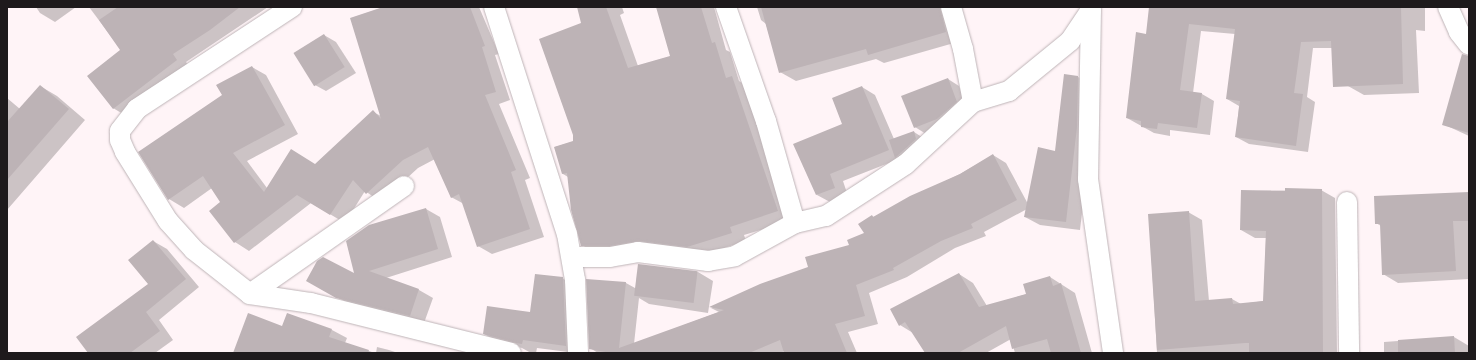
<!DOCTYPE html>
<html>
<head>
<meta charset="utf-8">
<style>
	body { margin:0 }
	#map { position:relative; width:1476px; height:360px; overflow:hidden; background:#fff4f7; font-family:Karla,sans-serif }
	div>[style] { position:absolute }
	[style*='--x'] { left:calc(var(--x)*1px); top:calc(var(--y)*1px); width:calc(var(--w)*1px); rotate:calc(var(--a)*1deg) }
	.shadow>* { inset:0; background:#0003 }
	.building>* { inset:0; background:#bdb3b6; transform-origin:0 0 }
	.roads { filter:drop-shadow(0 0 1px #beb4b7) drop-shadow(0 0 1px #beb4b7) }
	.minor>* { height:20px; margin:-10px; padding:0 10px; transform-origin:10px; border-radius:10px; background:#fff }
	span { translate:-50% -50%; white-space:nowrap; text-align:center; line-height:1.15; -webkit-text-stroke:4px #fff; paint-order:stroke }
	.frame { position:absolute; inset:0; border:8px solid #1e1a1c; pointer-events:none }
</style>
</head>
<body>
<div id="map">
	<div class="shadow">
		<i style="clip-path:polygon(36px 7px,76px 7px,55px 22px,40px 13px)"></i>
		<i style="clip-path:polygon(89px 7px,268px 7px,186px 62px,191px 69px,128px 117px,113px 108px,122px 51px)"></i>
		<i style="clip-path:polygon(381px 7px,479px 7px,499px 54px,495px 55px,510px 100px,499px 104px,530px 178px,525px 180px,544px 237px,492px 254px,478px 246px,464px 204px,451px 197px,435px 159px,418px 168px,381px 202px,365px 191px,345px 223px,311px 203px,249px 251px,235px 242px,222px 203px,212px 188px,184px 208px,169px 199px,140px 152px,224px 96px,252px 67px,266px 75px,298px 134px,247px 161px,267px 188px,316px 165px,373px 112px,381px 116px)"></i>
		<i style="clip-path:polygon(578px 7px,622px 7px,624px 13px,620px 15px,638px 66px,672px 56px,657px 7px,714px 7px,726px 50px,730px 52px,739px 81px,747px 86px,793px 220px,744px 235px,746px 241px,702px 255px,597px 254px,582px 245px,568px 177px,563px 174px,555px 147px,575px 141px,583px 24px)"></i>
		<i style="clip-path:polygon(757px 7px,945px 7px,961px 41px,884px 63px,876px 59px,796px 81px,780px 72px,766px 24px,761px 20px)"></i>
		<i style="clip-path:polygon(1150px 7px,1332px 7px,1332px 48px,1313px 48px,1307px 97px,1315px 102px,1308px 152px,1249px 144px,1236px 137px,1239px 106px,1227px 99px,1235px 34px,1201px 31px,1193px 93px,1202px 94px,1214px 101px,1210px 135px,1170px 130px,1170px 136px,1154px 133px,1127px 118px,1147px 35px)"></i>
		<i style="clip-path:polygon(1350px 7px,1425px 7px,1425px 31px,1416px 30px,1419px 93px,1364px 95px,1348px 86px)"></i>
		<i style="clip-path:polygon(324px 35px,336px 42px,356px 73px,326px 91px,315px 85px)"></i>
		<i style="clip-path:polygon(1469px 60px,1469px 136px,1443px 124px)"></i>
		<i style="clip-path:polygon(1065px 75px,1078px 77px,1092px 85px,1091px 136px,1080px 230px,1040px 225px,1025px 217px,1027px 209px,984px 232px,986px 236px,955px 248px,907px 277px,869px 293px,878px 324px,848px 332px,857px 353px,785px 353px,785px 351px,780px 353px,598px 353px,590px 348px,587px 280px,626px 283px,635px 288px,698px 272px,713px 281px,708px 313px,649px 304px,639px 298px,634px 344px,719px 312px,711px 308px,761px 285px,809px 268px,851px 246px,865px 234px,872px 216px,874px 217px,960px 174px,993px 155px,1006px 163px,1028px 204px,1056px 152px)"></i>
		<i style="clip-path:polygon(948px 79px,959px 86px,967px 108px,926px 134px,915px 127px)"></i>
		<i style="clip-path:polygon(40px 86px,57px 96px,85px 120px,7px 210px,7px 98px,20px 109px)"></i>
		<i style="clip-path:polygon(862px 87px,875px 95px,894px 139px,914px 132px,925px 139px,899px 159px,843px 181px,848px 196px,830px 202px,817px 195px,843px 125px)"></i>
		<i style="clip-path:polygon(1321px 190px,1335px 198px,1337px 353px,1157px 353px,1149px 215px,1188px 212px,1202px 220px,1209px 301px,1232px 299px,1241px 304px,1264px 301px,1266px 238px,1255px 238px,1241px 230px,1242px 191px)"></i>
		<i style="clip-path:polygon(1469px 193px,1469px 279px,1398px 283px,1383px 274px,1381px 226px,1376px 223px)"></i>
		<i style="clip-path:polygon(426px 209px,440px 217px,452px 257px,386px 278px,419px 290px,433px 298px,424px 323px,352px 305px,321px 289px,356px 275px)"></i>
		<i style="clip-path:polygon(153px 241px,167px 249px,199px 287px,159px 320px,173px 340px,155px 353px,89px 353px,149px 284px)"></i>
		<i style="clip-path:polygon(959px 274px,973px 283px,987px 306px,1027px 294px,1050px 277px,1064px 286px,1075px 293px,1092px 353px,1015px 353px,1011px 339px,986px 353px,926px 353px,913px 333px,900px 325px)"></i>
		<i style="clip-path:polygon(562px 278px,577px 286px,576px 353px,537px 348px,536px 353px,531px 353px,522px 348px,498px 342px,484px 334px,531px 313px)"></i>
		<i style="clip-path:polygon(283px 327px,332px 330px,347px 338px,345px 343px,375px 353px,235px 353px)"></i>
		<i style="clip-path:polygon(1454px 337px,1469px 346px,1469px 353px,1384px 353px,1384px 342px)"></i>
		<i style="clip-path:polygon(377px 347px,389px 350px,398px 353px,376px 353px)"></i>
	</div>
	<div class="building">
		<i style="clip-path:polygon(118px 7px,240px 7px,210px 30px,173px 54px,177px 60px,113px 109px,87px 76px,120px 50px,99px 20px)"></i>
		<i style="clip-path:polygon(383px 7px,470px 7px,485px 46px,482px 47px,496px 92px,485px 95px,516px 170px,511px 172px,530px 229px,477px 247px,459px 194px,451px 198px,428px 147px,403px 160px,366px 194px,353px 180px,330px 215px,297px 195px,234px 243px,209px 211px,220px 202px,203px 176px,168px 200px,138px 152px,222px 95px,216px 85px,252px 66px,285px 125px,233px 153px,264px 192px,291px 149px,315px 164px,373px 110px,381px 119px,350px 18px)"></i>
		<i style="clip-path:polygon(577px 7px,606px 7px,628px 68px,670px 56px,656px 7px,701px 7px,712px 43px,715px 42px,726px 78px,732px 76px,778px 211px,730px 227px,732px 233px,687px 247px,639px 241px,609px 246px,581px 246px,571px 210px,567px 173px,562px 174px,554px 147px,573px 141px,573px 135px,539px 39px,581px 23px)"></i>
		<i style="clip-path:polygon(761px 7px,940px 7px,946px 32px,868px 55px,866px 49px,779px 73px)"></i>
		<i style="clip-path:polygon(1149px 7px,1401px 7px,1403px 84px,1333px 87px,1331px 41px,1301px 42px,1294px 93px,1303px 94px,1296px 146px,1235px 137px,1240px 101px,1226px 99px,1235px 29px,1189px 24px,1180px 90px,1202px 93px,1197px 128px,1158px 123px,1157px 129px,1141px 127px,1141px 121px,1126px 118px,1136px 32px,1146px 34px)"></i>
		<i style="left:324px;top:34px;width:39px;height:36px;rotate:58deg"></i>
		<i style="clip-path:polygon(1462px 54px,1469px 56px,1469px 133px,1442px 125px)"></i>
		<i style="clip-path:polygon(1064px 74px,1078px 76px,1077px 127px,1066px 222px,1024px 217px,1038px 147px,1055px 151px)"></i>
		<i style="clip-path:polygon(948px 78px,957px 102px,937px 119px,914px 128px,901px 96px)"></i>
		<i style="clip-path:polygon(40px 85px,69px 109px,7px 180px,7px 122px)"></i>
		<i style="clip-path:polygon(862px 86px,889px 150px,830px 174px,835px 188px,816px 195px,793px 144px,842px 124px,832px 98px)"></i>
		<i style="clip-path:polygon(914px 131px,916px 139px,895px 158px,889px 140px)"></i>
		<i style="clip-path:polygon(993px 154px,1017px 200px,971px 224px,973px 228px,941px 241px,893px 268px,894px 270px,856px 285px,865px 316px,835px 324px,847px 353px,784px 353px,780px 340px,749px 353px,611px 353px,589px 349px,586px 279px,626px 282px,619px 348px,724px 310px,709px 307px,760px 284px,808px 267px,805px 257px,849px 245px,847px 240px,864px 233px,858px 224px,872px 215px,873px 217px,910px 196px,960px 174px)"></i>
		<i style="clip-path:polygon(1285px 188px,1322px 189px,1323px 353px,1249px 353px,1249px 343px,1245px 343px,1157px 350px,1148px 214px,1189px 211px,1195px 301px,1232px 298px,1233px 304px,1263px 301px,1266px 231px,1240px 230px,1241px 190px,1285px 191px)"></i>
		<i style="clip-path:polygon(1469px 192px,1469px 221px,1453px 221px,1456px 271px,1382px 275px,1380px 224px,1375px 224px,1374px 196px)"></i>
		<i style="clip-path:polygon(426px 208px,438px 249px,369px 271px,419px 289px,410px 316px,336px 298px,306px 281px,317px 261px,323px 257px,354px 273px,346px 241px,369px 225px)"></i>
		<i style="clip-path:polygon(153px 240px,186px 279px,146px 312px,160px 331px,130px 353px,88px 353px,76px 337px,148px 284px,128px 260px)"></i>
		<i style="left:638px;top:264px;width:60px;height:32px;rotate:7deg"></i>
		<i style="clip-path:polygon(959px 273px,979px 307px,1026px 294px,1023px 284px,1050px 276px,1053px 286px,1061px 283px,1081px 353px,1051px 353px,1047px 339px,1012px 349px,1006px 326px,958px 353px,925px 353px,905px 322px,899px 326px,890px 309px)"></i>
		<i style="clip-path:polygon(535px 274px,563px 277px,566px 346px,523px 340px,522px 344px,516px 343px,483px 334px,487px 306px,530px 312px)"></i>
		<i style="clip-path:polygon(248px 313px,282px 326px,287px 313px,332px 329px,329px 337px,369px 350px,368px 353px,233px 353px)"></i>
		<i style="clip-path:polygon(1454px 336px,1455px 353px,1398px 353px,1398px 340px)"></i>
	</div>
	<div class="roads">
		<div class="minor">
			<i style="--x:292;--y:7;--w:186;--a:146.7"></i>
			<i style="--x:137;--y:109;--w:28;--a:128"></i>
			<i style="--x:120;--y:131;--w:9;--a:90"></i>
			<i style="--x:120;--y:140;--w:13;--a:67"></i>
			<i style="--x:125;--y:152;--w:81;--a:58.1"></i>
			<i style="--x:168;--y:221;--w:39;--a:48"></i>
			<i style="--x:194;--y:250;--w:71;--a:38.2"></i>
			<i style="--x:250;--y:294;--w:62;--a:8.4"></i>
			<i style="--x:311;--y:303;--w:206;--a:14"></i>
			<i style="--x:494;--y:7;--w:238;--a:72.2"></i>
			<i style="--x:567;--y:234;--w:47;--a:80.1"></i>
			<i style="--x:575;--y:280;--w:73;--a:87.6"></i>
			<i style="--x:726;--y:7;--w:121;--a:70.7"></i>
			<i style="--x:766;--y:121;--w:106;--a:74.1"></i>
			<i style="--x:951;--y:7;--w:44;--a:74.1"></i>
			<i style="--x:963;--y:49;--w:54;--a:79.3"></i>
			<i style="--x:1448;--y:7;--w:27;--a:66"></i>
			<i style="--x:1459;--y:32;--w:16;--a:52"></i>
			<i style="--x:1091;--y:9;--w:170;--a:91"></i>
			<i style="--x:1088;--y:179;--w:176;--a:81.8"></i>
			<i style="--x:1347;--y:202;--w:151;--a:89.2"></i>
			<i style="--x:572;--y:257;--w:38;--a:0"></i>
			<i style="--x:610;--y:257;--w:28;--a:-10"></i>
			<i style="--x:638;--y:252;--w:71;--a:7.3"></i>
			<i style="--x:708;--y:261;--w:27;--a:-10"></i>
			<i style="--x:735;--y:256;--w:68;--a:-28.8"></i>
			<i style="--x:795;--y:223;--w:32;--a:-13"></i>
			<i style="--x:826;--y:216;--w:95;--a:-33"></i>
			<i style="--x:906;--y:164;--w:91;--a:-42.8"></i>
			<i style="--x:973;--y:102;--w:38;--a:-17"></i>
			<i style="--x:1009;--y:91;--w:79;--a:-39.3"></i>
			<i style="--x:1070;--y:41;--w:37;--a:-56"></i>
			<i style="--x:250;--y:294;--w:188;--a:-35"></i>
		</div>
	</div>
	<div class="frame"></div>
</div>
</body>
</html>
